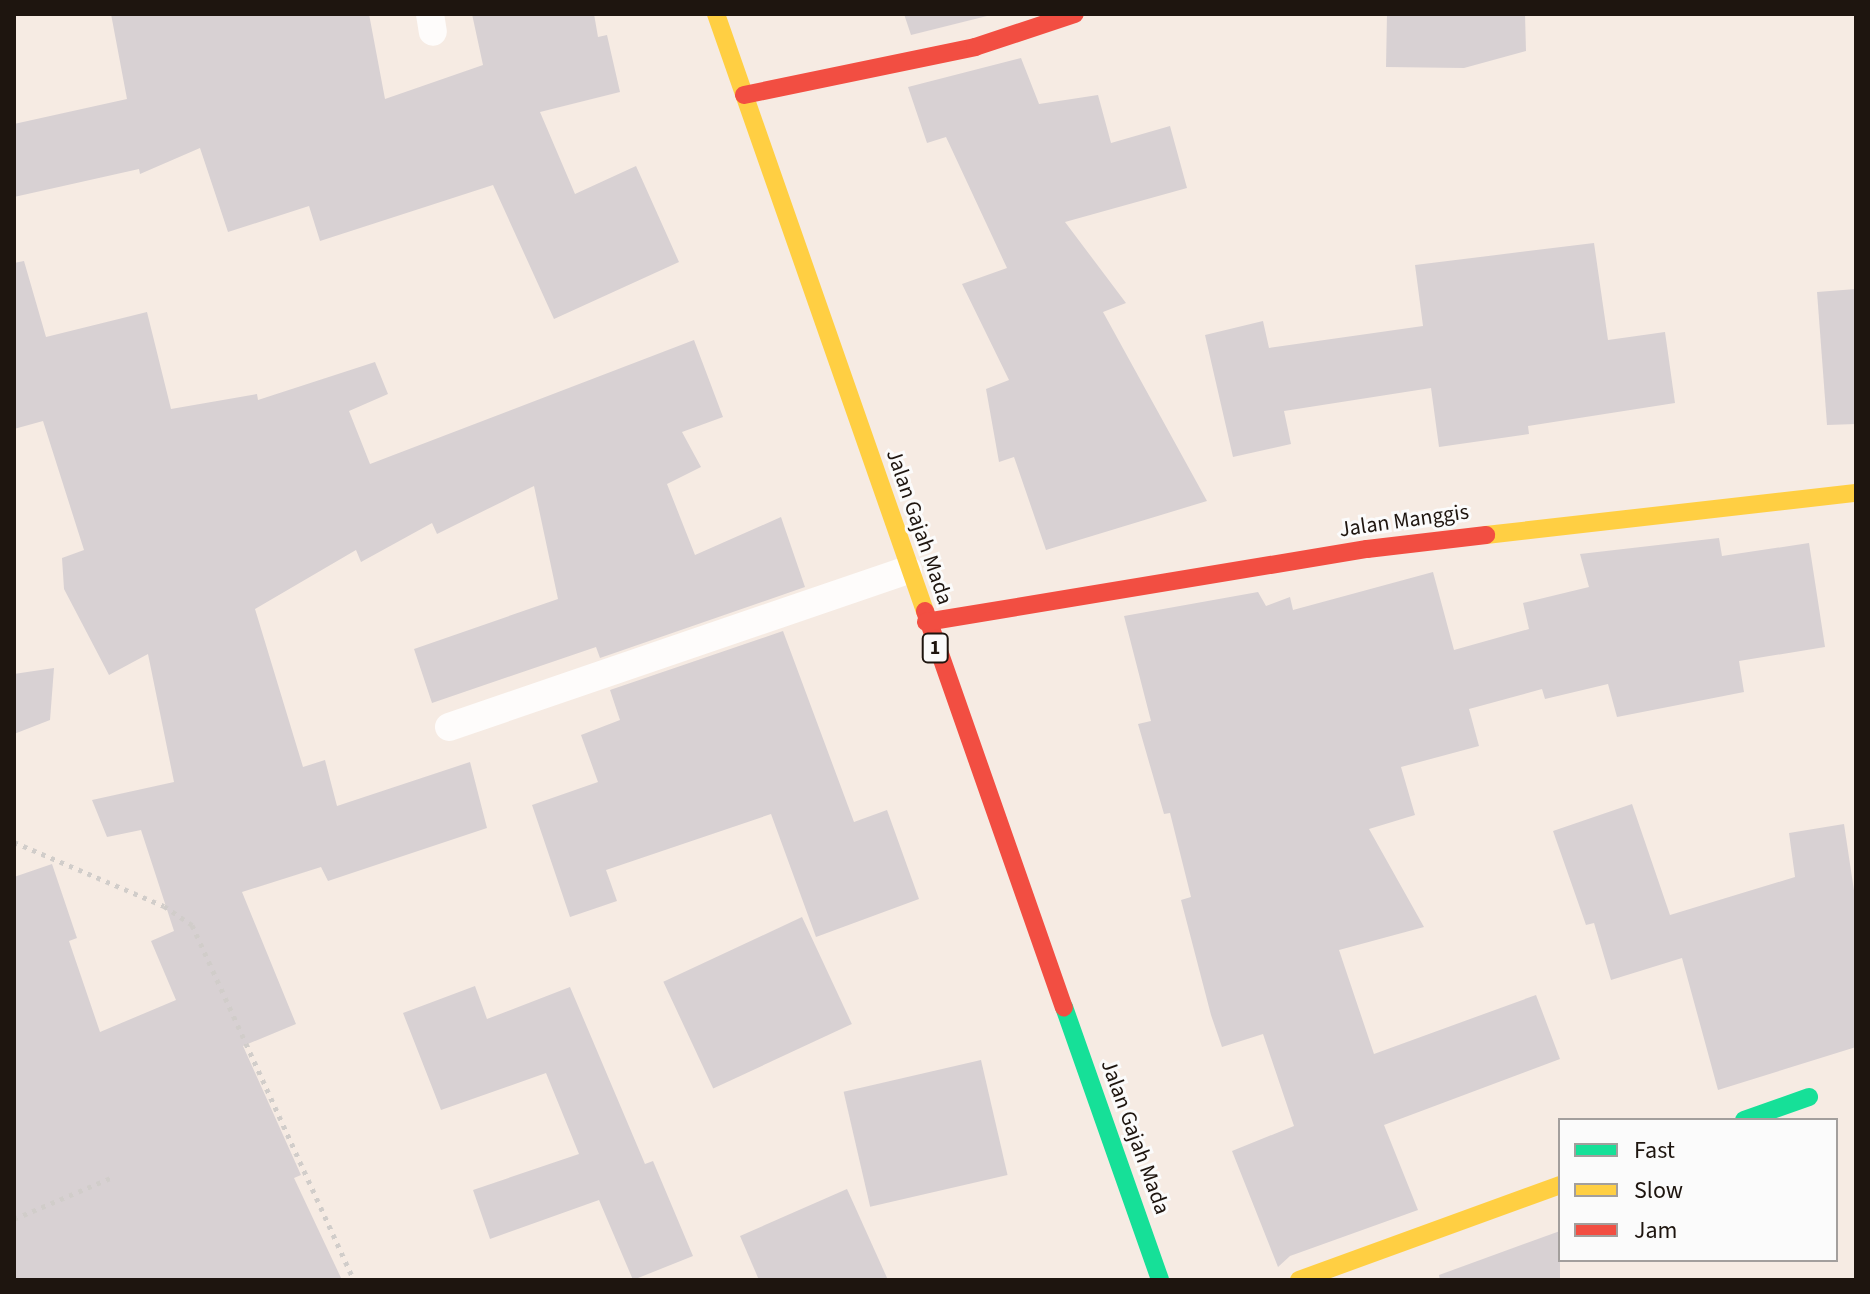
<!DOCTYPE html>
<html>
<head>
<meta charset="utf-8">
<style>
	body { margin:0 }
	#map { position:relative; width:1870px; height:1294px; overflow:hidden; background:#f6ebe3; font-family:"Source Sans 3",sans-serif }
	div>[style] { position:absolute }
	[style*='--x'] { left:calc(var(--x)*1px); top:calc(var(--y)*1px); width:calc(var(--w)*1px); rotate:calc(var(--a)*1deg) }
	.building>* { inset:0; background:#d8d1d3; transform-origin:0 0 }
	.path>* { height:5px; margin-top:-2.5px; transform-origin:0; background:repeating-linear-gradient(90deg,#d1cdca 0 4px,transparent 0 10px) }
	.lane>* { height:28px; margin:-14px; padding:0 14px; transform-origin:14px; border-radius:14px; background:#fefcfb }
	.fast>* { height:18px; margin:-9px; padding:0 9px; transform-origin:9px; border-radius:9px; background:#16e098 }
	.slow>* { height:18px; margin:-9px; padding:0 9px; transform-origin:9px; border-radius:9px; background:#ffcf43 }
	.jam>* { height:18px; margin:-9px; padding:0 9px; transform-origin:9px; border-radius:9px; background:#f24e42 }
	span { translate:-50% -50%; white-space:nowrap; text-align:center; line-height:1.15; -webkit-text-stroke:6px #fbfbfb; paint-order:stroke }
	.shield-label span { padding:2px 6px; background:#fbfbfb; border:2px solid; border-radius:6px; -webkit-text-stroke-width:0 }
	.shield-label { font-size:20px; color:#1e150f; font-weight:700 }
	.street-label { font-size:22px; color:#1e150f }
	.frame { position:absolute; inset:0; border:16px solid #1e150f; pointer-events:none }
	.legend { position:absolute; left:1558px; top:1118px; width:280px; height:144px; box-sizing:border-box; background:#fbfbfb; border:2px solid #a39f9d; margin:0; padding:10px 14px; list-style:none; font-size:24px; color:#1e150f }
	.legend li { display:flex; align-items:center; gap:16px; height:40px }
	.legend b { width:40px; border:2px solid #a39f9d }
</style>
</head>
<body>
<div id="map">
	<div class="building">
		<i style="clip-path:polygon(111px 14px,369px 14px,385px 99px,483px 65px,472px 14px,594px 14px,598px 37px,607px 35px,620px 92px,540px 112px,575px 194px,636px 166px,679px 262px,554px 319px,493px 185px,320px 241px,309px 206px,228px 232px,200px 148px,140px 174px,139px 169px,14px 197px,14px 124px,127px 99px)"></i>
		<i style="clip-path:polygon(904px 14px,995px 14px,911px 35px)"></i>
		<i style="clip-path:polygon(1387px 14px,1525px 14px,1526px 51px,1464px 68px,1386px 67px)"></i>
		<i style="clip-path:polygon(1021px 58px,1039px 104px,1098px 95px,1111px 143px,1170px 126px,1187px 188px,1065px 222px,1126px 303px,1103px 312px,1207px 501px,1046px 550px,1014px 457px,999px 462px,986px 389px,1009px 380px,962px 284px,1007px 268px,946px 137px,927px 143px,908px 87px)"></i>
		<i style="clip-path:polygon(1594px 243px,1608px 340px,1665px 332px,1675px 403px,1528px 426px,1529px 434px,1439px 447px,1431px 388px,1284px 411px,1291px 444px,1233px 457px,1205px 335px,1263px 321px,1269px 348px,1423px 326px,1415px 265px)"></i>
		<i style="clip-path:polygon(24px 261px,46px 337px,147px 312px,171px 409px,257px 394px,258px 400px,375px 362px,388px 394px,349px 411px,370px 464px,694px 340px,723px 417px,682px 432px,701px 467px,667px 484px,695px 555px,781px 517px,805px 587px,600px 658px,596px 647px,432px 703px,414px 649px,558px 599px,534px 486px,437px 534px,432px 523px,361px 562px,356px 550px,255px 609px,303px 767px,325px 760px,337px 806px,470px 762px,487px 828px,328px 881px,321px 867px,242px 892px,296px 1024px,243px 1046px,301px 1175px,294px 1178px,342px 1280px,14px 1280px,14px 877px,52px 864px,77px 938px,69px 941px,100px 1032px,176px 1000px,151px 941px,174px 931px,141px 830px,107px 837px,92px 800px,174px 782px,148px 654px,109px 675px,64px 589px,62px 558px,84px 550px,43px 421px,14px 429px,14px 263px)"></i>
		<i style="clip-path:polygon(1856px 289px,1856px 424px,1827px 425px,1817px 292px)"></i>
		<i style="clip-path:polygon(1719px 538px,1722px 556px,1809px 543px,1825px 647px,1739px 661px,1744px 692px,1617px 717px,1608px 684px,1545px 699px,1542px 689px,1469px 709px,1479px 746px,1401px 767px,1415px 815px,1369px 829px,1424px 927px,1339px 950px,1374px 1054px,1536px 995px,1560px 1059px,1384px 1125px,1418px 1210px,1290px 1256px,1278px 1267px,1232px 1151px,1294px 1126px,1263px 1034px,1222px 1047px,1211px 1015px,1181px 900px,1191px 897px,1170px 813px,1164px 814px,1138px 724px,1151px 721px,1124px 616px,1258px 592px,1266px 606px,1290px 597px,1293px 610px,1433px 572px,1454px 650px,1529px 629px,1523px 603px,1589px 587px,1580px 554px)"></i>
		<i style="clip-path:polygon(783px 631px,854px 822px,887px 810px,919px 899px,816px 937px,771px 814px,606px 870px,617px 901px,570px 917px,532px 805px,598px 782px,581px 735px,620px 720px,610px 690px)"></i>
		<i style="clip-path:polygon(54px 668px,50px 720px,14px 734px,14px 674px)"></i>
		<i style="clip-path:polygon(1632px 804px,1670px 915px,1795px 877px,1789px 833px,1844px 824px,1856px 904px,1856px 1047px,1718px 1090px,1682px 958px,1611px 980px,1594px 923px,1586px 925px,1553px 831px)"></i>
		<i style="left:802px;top:917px;width:118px;height:153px;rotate:65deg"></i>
		<i style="clip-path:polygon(475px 986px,487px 1019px,570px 987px,645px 1164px,653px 1161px,693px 1256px,633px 1280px,599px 1200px,490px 1239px,473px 1190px,579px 1154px,546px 1073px,441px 1110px,403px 1013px)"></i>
		<i style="left:981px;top:1060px;width:118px;height:141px;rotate:77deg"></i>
		<i style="clip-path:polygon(847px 1189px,888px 1280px,759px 1280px,740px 1236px)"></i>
		<i style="clip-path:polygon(1560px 1231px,1560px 1280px,1440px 1280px,1439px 1275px)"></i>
	</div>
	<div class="path">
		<i style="--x:14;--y:842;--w:163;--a:23.1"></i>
		<i style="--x:164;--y:906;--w:34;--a:34"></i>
		<i style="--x:192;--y:925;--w:390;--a:65.5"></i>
		<i style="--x:14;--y:1219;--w:108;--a:-23"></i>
	</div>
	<div class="lane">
		<i style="--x:430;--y:14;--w:18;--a:81"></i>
		<i style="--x:449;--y:727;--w:485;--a:-18.9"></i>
	</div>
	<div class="fast">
		<i style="--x:1064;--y:1007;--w:289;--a:70.6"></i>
		<i style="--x:1744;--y:1120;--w:69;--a:-19.5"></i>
	</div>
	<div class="slow">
		<i style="--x:716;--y:14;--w:633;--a:70.71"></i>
		<i style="--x:1486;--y:535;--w:372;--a:-6.5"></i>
		<i style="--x:1299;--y:1280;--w:278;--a:-20"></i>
	</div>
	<div class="jam">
		<i style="--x:744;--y:95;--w:236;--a:-11.7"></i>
		<i style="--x:975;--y:47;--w:105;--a:-18.3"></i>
		<i style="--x:925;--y:611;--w:420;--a:70.7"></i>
		<i style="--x:926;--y:622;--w:447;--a:-9.4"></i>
		<i style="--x:1367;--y:549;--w:120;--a:-6.7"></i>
	</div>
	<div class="shield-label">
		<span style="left:935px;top:648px">1</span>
	</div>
	<div class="street-label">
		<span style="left:1404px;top:521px;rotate:-8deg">Jalan Manggis</span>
		<span style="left:919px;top:527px;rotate:71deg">Jalan Gajah Mada</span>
		<span style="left:1135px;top:1137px;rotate:70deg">Jalan Gajah Mada</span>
	</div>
	<div class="frame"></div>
	<ul class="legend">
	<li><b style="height:10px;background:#16e098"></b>Fast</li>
	<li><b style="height:10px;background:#ffcf43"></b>Slow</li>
	<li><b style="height:10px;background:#f24e42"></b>Jam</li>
	</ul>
</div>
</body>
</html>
